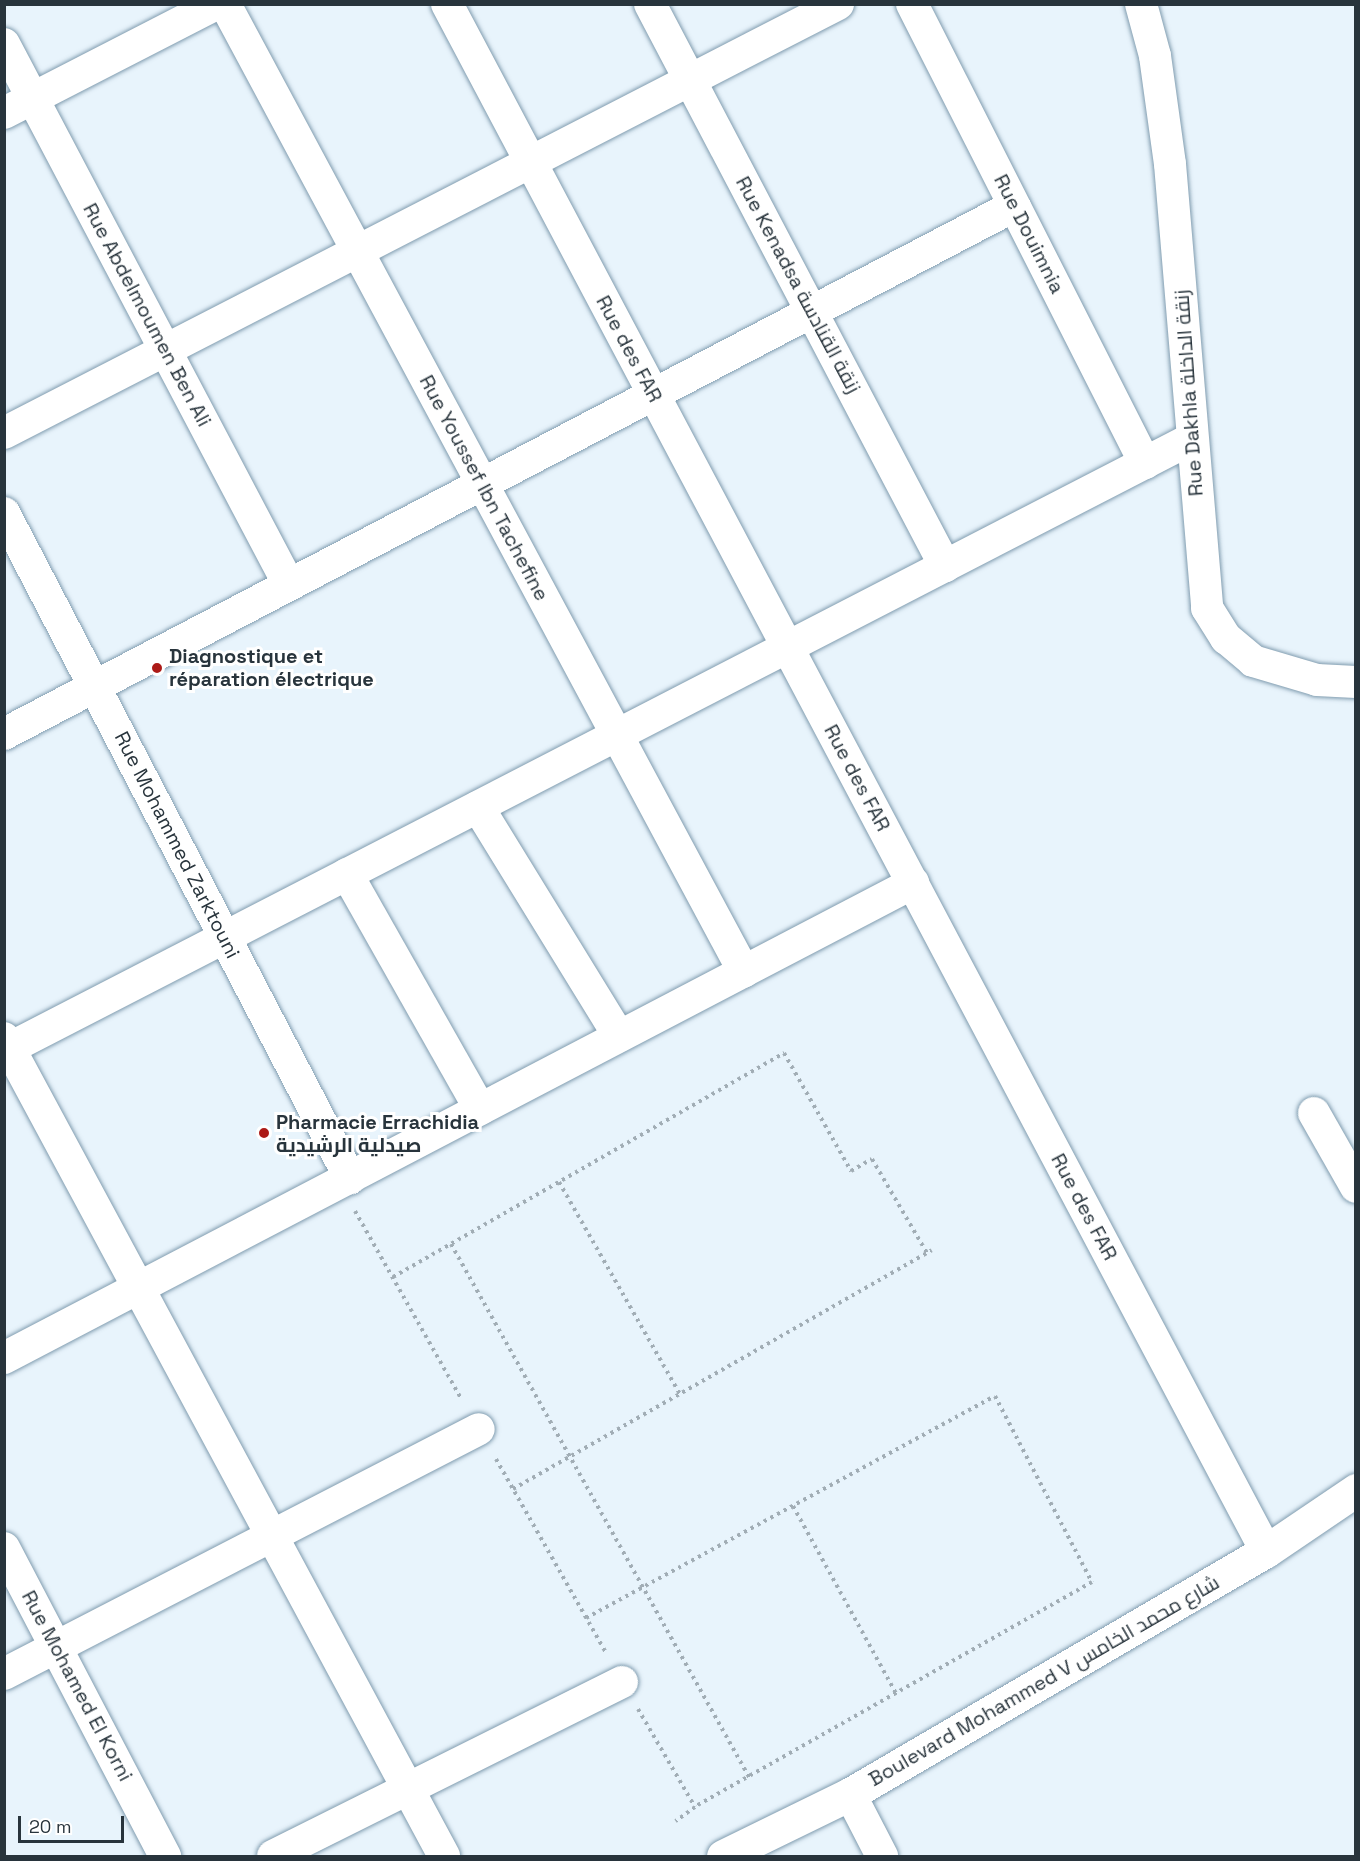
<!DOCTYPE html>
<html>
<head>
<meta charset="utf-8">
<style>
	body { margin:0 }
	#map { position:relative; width:1360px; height:1861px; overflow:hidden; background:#e8f4fc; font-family:"Space Grotesk",Cairo,sans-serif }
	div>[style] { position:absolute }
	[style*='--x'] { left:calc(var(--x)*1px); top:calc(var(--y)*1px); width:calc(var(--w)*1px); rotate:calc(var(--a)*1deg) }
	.path>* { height:4px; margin-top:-2px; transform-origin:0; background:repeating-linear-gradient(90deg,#a1adb5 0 3px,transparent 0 7.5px) }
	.roads { filter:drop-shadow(0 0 2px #809caf) drop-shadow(0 0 2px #809caf) }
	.minor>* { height:32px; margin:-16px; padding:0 16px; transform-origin:16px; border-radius:16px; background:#fff }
	.tertiary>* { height:33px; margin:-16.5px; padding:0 16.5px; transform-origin:16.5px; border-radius:16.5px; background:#fff }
	.dots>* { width:16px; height:16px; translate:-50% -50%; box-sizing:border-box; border:3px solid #fff; border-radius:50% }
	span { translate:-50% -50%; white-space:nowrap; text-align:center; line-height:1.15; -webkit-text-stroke:6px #fff; paint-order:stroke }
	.street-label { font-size:20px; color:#28343c }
	.poi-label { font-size:20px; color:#28343c; font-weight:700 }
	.left { translate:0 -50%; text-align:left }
	.frame { position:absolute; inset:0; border:6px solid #28343c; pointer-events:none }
	.scale { position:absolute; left:18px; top:1816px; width:106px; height:27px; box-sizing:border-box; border:3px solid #28343c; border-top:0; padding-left:8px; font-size:18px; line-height:21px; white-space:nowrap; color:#28343c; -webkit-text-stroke:4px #fff; paint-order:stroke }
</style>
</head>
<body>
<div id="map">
	<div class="path">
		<i style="--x:559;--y:1182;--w:244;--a:60.3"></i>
		<i style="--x:355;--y:1211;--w:217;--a:60.5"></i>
		<i style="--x:451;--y:1244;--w:611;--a:60.79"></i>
		<i style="--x:393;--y:1277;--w:451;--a:-29.8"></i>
		<i style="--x:784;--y:1053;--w:136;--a:60.4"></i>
		<i style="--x:851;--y:1171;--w:24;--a:-30"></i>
		<i style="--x:872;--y:1159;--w:109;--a:59.7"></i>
		<i style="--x:496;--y:1459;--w:223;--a:60.4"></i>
		<i style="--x:513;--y:1489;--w:482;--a:-29.7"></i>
		<i style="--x:793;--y:1506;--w:213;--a:61.2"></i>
		<i style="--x:586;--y:1618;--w:465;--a:-28.5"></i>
		<i style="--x:995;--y:1396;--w:210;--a:62.5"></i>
		<i style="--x:1092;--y:1582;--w:456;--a:150.5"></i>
		<i style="--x:638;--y:1709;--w:113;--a:59.8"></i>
		<i style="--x:695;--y:1807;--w:24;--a:144"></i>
	</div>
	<div class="roads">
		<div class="minor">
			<i style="--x:225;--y:4;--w:1098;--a:61.8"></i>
			<i style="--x:447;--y:4;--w:1750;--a:62.1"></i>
			<i style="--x:650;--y:4;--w:635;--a:62.3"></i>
			<i style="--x:912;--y:4;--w:515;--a:63.09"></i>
			<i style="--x:1141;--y:4;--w:54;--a:74.9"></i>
			<i style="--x:1155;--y:56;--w:109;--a:82.1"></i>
			<i style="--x:1170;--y:164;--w:446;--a:85.2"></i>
			<i style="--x:1207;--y:608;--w:36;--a:58"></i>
			<i style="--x:1226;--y:638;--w:35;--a:40"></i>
			<i style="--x:1253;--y:661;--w:67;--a:16.5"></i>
			<i style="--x:1317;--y:680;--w:39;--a:3"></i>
			<i style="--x:4;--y:44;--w:611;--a:62.22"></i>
			<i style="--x:4;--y:113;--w:238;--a:-27.2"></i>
			<i style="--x:4;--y:433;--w:938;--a:-27.22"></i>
			<i style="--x:4;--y:513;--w:750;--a:62.51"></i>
			<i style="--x:4;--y:734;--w:1140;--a:-27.6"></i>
			<i style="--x:478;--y:807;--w:269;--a:58.4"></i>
			<i style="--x:347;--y:874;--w:270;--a:60.5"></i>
			<i style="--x:4;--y:1038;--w:929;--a:61.72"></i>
			<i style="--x:4;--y:1051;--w:1335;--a:-27.27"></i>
			<i style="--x:1314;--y:1113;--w:85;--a:60.4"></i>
			<i style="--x:4;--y:1358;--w:1026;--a:-27.59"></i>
			<i style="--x:4;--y:1548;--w:348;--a:62.4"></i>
			<i style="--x:4;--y:1674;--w:534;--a:-27.28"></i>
			<i style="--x:850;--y:1794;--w:70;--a:62.7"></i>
			<i style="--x:273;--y:1856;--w:390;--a:-26.5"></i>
		</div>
		<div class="tertiary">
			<i style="--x:723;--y:1856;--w:141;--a:-26"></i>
			<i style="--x:850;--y:1794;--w:482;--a:-30.3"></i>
			<i style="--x:1266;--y:1551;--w:109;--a:-34.1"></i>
		</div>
	</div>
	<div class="dots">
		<i style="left:157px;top:668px;background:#ac1a17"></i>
		<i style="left:264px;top:1133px;background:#ac1a17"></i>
	</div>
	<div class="street-label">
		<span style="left:1029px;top:234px;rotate:63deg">Rue Douimnia</span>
		<span style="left:798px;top:285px;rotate:62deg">Rue Kenadsa زنقة القنادسة</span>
		<span style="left:147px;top:315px;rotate:62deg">Rue Abdelmoumen Ben Ali</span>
		<span style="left:629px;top:349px;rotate:62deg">Rue des FAR</span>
		<span style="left:1189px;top:393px;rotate:-94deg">Rue Dakhla زنقة الداخلة</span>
		<span style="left:484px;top:488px;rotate:62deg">Rue Youssef Ibn Tachefine</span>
		<span style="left:857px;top:778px;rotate:62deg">Rue des FAR</span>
		<span style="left:177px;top:845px;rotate:63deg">Rue Mohammed Zarktouni</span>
		<span style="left:1084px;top:1207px;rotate:62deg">Rue des FAR</span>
		<span style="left:1044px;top:1681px;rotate:-30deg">Boulevard Mohammed V شارع محمد الخامس</span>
		<span style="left:77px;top:1686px;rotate:62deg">Rue Mohamed El Korni</span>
	</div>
	<div class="poi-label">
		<span class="left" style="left:169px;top:668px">Diagnostique et<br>réparation électrique</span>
		<span class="left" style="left:276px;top:1134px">Pharmacie Errachidia<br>صيدلية الرشيدية</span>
	</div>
	<div class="frame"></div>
	<div class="scale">20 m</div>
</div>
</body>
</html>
